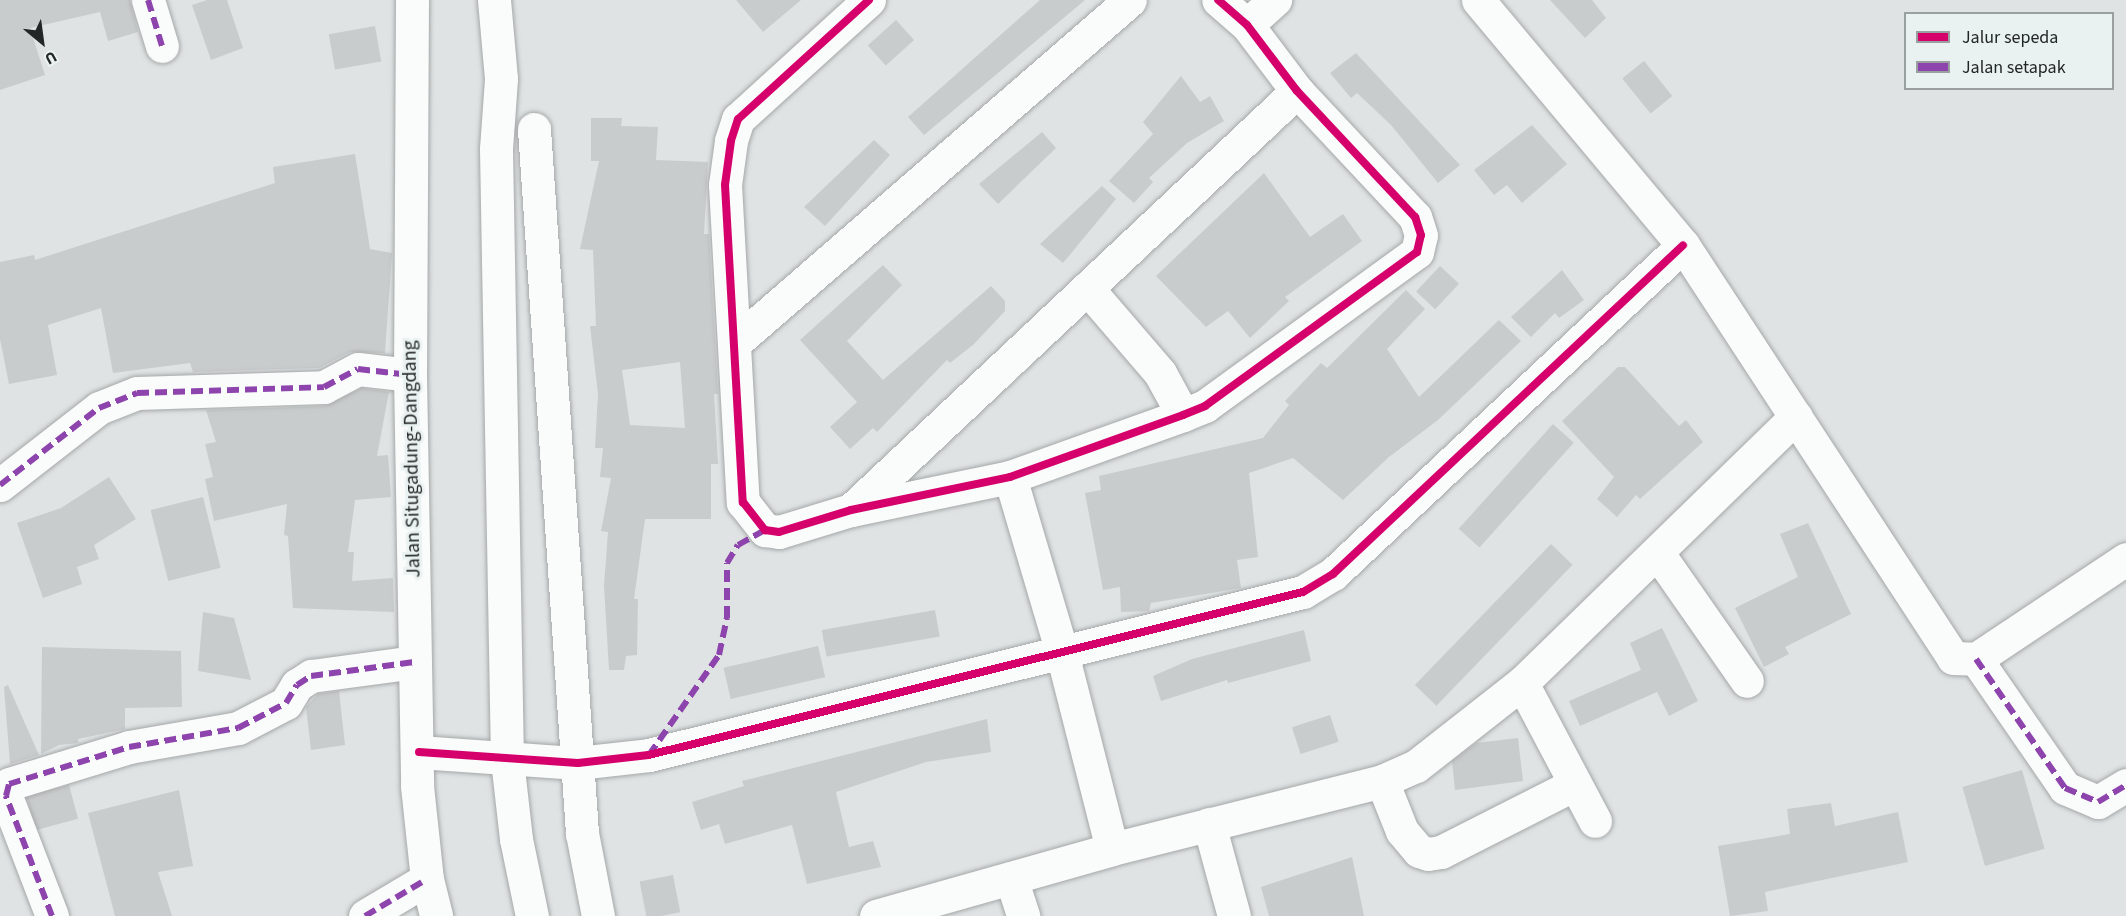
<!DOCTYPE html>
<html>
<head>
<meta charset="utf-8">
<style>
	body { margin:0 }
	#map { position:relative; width:2126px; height:916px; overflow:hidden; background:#dfe3e3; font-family:"Source Sans 3",sans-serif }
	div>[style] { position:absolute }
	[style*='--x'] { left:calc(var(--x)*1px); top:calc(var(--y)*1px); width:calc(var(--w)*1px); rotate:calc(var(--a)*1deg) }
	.building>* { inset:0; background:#c9cccc; transform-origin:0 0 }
	.roads { filter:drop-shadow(0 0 2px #a5a8a8) drop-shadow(0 0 2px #a5a8a8) }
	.minor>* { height:33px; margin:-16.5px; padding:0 16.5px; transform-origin:16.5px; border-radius:16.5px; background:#fafbfb }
	.quiet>* { height:6px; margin-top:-3px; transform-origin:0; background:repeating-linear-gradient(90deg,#8e44ad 0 12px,transparent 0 18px) }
	.cycleway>* { height:8px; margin:-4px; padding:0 4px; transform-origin:4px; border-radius:4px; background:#d6006c }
	span { translate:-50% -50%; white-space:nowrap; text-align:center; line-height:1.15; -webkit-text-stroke:6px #eaf2f1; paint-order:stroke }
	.street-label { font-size:20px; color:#232626 }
	.legend { position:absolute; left:1904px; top:12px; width:210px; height:78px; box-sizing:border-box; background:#eaf2f1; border:2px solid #9aa0a0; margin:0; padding:8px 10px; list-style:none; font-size:18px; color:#232626 }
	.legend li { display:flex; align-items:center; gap:12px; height:30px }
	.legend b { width:30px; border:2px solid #9aa0a0 }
	.north { position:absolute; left:12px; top:12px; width:60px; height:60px; -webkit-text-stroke:4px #eaf2f1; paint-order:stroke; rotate:151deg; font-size:16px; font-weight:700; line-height:24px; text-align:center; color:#232626 }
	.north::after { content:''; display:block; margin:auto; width:21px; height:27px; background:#232626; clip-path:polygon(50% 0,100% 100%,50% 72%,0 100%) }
</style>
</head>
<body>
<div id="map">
	<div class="building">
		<i style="clip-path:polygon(0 0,130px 0,138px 32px,108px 41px,100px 12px,30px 28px,45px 75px,0 90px)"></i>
		<i style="clip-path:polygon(207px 0,227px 0,243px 48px,211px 60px,192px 5px)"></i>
		<i style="clip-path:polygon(736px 0,801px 0,763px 32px)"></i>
		<i style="clip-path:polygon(1040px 0,1085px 0,924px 135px,908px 117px)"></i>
		<i style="clip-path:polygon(1550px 0,1592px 0,1606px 18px,1585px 38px)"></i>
		<i style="left:896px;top:20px;width:27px;height:38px;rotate:48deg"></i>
		<i style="left:375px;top:26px;width:36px;height:47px;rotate:80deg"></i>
		<i style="clip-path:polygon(1356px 53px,1460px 165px,1438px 183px,1391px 125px,1357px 93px,1351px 98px,1330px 73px)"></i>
		<i style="left:1644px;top:61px;width:45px;height:28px;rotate:51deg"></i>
		<i style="clip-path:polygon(1181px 76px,1200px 102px,1210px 96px,1224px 121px,1187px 143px,1149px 178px,1153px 182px,1134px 203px,1109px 181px,1153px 134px,1143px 122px)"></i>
		<i style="clip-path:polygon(evenodd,591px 118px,622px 118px,621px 126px,658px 127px,656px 160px,708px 162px,704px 234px,709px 234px,718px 394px,714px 394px,718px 464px,711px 464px,711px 519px,645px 519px,634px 599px,638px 599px,637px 655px,626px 656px,624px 670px,609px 670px,604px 586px,608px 532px,601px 531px,611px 478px,600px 477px,603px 448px,595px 448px,598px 394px,590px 326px,596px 326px,593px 250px,580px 249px,599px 161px,591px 161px,591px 118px,680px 362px,685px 428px,630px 425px,622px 370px,680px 362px)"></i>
		<i style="clip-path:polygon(1532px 125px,1567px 164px,1522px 203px,1507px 185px,1494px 195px,1474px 170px)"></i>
		<i style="clip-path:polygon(1042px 132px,1056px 148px,998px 204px,979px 184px)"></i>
		<i style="clip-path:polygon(874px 140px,890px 155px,825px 226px,804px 207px)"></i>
		<i style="clip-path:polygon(355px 154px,370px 249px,392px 253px,385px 353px,350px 352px,319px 368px,193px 372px,190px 363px,113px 373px,101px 308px,48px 325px,57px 375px,9px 384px,0 339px,0 262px,34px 255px,35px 260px,275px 183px,273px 167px)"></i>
		<i style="clip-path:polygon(1264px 173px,1310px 237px,1343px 214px,1362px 241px,1285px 297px,1289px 301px,1250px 338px,1228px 311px,1206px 327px,1156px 276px)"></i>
		<i style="clip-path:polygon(1102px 186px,1116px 199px,1063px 263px,1040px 244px)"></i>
		<i style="clip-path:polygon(883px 265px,902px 285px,847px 341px,883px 380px,991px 286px,1005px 301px,1005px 311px,974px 344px,950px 363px,947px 360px,877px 432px,873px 428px,850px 449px,830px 427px,857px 402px,800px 340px)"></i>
		<i style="left:1440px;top:266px;width:26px;height:35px;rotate:43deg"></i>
		<i style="clip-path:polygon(1562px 270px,1584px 300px,1559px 318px,1555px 313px,1531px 337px,1511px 317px)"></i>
		<i style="clip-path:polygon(1406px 290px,1425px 309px,1387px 349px,1419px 397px,1499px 320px,1521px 341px,1438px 420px,1389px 457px,1343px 500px,1293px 458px,1249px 473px,1258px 557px,1237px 560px,1241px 588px,1151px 603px,1149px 611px,1121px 612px,1120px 587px,1103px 590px,1085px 493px,1101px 490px,1099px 476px,1263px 438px,1289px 405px,1285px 401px,1321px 363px,1327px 368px)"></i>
		<i style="clip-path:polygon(1618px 367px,1625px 367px,1679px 426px,1686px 420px,1703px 442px,1640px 499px,1636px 495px,1617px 517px,1597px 499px,1614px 477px,1562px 421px)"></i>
		<i style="clip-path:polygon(362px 388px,389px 392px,377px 456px,388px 455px,391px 497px,355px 500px,348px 552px,354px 552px,352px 581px,393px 578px,394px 612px,293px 608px,288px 536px,284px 535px,287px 504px,214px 521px,205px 479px,213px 477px,205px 444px,216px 442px,206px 410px,325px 406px)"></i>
		<i style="left:1553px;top:424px;width:28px;height:141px;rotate:42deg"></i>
		<i style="clip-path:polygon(109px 477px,136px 519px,94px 545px,99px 559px,77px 567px,82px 584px,43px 598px,17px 523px,61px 508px)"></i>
		<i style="left:203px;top:497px;width:73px;height:54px;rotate:76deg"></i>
		<i style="clip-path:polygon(1808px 523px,1851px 614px,1785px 647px,1789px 654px,1764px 667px,1735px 608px,1798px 577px,1780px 534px)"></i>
		<i style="left:1551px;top:544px;width:30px;height:196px;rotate:44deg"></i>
		<i style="left:935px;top:610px;width:27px;height:115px;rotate:80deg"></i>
		<i style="clip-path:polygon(203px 612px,234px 618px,251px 680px,198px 671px)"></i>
		<i style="clip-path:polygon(1662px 628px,1698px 701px,1669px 716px,1657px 692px,1580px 726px,1569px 701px,1641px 670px,1630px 643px)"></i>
		<i style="clip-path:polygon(1304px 630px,1311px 661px,1228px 683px,1227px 680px,1161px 701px,1153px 676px,1192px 659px)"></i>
		<i style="left:818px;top:646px;width:32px;height:97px;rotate:77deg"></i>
		<i style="clip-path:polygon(42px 647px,181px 651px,182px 707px,125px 708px,125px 729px,78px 739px,78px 743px,59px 745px,41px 754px)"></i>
		<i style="clip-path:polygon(8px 685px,39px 755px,10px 764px,4px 687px)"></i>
		<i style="clip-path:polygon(339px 691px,345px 745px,311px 750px,306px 707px,318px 694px)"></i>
		<i style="left:1330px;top:715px;width:28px;height:40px;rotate:72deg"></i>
		<i style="clip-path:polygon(987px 719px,991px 752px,926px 762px,836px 792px,849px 847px,873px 841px,881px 867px,807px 884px,792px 825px,725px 844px,719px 824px,701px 830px,692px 802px,744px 786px,742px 781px)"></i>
		<i style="clip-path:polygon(1518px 738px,1523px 781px,1455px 790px,1452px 761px,1476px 743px)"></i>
		<i style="left:2022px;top:770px;width:82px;height:62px;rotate:74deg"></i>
		<i style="left:69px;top:785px;width:35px;height:44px;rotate:75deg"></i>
		<i style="clip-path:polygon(179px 790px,193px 866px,158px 872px,172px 916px,115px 916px,88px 813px)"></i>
		<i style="clip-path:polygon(1831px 803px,1835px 826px,1898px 812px,1908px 862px,1765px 892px,1768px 911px,1730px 916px,1718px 846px,1790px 834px,1787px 809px)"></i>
		<i style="clip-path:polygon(1352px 857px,1364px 916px,1269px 916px,1261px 887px)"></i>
		<i style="left:673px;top:875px;width:38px;height:34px;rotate:79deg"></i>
	</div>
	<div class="roads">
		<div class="minor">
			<i style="--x:148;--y:0;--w:48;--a:73.1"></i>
			<i style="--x:412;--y:0;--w:375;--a:90.3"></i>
			<i style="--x:410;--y:375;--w:411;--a:89"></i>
			<i style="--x:417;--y:786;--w:94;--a:83.9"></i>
			<i style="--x:427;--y:879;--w:38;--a:76"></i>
			<i style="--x:494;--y:0;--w:79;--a:84.9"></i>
			<i style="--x:501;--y:79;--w:70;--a:94.1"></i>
			<i style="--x:496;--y:149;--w:611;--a:88.97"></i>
			<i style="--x:507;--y:760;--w:80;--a:83.5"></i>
			<i style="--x:516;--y:839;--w:79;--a:78.3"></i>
			<i style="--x:869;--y:0;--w:177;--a:137.7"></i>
			<i style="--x:738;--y:119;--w:23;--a:108"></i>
			<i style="--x:731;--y:141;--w:44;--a:97.8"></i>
			<i style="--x:725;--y:185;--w:318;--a:86.8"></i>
			<i style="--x:743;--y:502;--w:36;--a:52"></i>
			<i style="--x:765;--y:530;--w:14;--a:8"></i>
			<i style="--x:779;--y:532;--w:75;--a:-17"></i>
			<i style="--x:851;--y:510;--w:162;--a:-11.7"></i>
			<i style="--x:1010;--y:477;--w:184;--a:-19.7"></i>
			<i style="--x:1183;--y:415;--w:24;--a:-22"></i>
			<i style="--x:1205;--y:406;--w:262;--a:-36"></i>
			<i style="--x:1417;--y:252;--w:17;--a:-77"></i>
			<i style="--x:1421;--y:235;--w:19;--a:-108"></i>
			<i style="--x:1415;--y:217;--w:173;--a:-133.1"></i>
			<i style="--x:1297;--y:91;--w:83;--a:-127.1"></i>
			<i style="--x:1247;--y:25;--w:38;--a:-139"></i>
			<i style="--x:1478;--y:0;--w:319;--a:50.1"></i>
			<i style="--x:1683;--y:245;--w:493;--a:56.8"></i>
			<i style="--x:1953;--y:658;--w:23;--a:2"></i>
			<i style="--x:1976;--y:659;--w:180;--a:-33.7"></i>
			<i style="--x:1247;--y:25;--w:38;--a:-42"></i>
			<i style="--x:534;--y:129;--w:706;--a:86.1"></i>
			<i style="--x:582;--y:833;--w:85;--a:79.1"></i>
			<i style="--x:1087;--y:288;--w:112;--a:49.3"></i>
			<i style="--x:1160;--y:373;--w:48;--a:61.3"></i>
			<i style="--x:737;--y:341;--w:520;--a:-40.95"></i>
			<i style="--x:1010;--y:477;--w:184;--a:73.5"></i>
			<i style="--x:1062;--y:653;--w:202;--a:75.7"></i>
			<i style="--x:0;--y:485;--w:125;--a:-37.9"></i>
			<i style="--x:99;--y:408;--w:41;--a:-21.5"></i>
			<i style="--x:137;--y:393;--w:187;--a:-1.8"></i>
			<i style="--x:324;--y:387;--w:38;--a:-28"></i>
			<i style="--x:358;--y:369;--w:52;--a:6.6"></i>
			<i style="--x:851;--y:510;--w:612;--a:-43.21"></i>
			<i style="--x:1657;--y:552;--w:157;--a:55.1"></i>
			<i style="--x:1976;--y:659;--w:157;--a:55.4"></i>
			<i style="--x:2065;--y:788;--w:36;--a:23"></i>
			<i style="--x:2098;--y:802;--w:33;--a:-31"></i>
			<i style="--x:1522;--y:683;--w:156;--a:62.1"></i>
			<i style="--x:419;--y:752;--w:159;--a:4"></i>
			<i style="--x:578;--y:763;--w:71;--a:-6.4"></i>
			<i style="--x:649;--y:755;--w:674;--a:-14"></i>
			<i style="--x:1303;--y:592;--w:35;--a:-31"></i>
			<i style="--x:1333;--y:574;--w:480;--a:-43.2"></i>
			<i style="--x:1382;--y:781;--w:54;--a:68.2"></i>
			<i style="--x:1402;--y:831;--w:26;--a:50"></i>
			<i style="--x:1419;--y:851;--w:9;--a:18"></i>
			<i style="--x:1428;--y:854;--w:13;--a:-9"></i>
			<i style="--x:1441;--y:852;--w:150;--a:-26.9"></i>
			<i style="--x:1209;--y:824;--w:95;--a:74.8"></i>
			<i style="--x:1011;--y:878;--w:40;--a:72"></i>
			<i style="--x:52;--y:916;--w:129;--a:-111"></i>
			<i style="--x:6;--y:796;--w:12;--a:-76"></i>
			<i style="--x:9;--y:784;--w:126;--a:-17.1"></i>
			<i style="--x:129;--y:747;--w:111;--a:-9.9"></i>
			<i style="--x:238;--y:728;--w:54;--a:-27.5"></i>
			<i style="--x:286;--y:703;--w:21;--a:-59"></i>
			<i style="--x:297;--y:685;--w:17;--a:-33"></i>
			<i style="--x:311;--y:676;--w:104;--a:-7.7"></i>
			<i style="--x:365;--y:916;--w:72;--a:-30.8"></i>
			<i style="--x:876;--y:916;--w:245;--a:-15.8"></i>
			<i style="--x:1112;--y:849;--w:278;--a:-14.1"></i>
			<i style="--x:1382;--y:781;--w:37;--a:-24"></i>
			<i style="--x:1416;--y:766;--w:135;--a:-38.1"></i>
			<i style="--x:1522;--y:683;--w:382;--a:-44.2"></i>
		</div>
	</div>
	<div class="quiet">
		<i style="--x:148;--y:0;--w:48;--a:73.1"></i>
		<i style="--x:0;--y:485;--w:125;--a:-37.9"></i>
		<i style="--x:99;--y:408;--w:41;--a:-21.5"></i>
		<i style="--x:137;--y:393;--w:187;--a:-1.8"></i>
		<i style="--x:324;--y:387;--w:38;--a:-28"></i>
		<i style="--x:358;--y:369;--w:52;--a:6.6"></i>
		<i style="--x:1976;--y:659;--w:157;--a:55.4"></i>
		<i style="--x:2065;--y:788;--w:36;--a:23"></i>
		<i style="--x:2098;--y:802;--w:33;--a:-31"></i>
		<i style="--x:649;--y:755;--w:122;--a:-55"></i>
		<i style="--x:719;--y:655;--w:38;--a:-78"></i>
		<i style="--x:727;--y:618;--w:55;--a:-90"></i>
		<i style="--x:727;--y:563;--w:21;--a:-59"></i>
		<i style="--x:738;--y:545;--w:31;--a:-29"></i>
		<i style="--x:52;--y:916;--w:129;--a:-111"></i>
		<i style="--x:6;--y:796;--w:12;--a:-76"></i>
		<i style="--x:9;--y:784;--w:126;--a:-17.1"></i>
		<i style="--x:129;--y:747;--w:111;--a:-9.9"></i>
		<i style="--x:238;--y:728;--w:54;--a:-27.5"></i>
		<i style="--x:286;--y:703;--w:21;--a:-59"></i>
		<i style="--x:297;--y:685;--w:17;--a:-33"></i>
		<i style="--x:311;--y:676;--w:104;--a:-7.7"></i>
		<i style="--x:365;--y:916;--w:72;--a:-30.8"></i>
	</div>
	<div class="cycleway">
		<i style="--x:869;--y:0;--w:177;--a:137.7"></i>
		<i style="--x:738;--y:119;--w:23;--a:108"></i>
		<i style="--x:731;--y:141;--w:44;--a:97.8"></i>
		<i style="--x:725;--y:185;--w:318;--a:86.8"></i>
		<i style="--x:743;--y:502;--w:36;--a:52"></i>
		<i style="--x:765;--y:530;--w:14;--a:8"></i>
		<i style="--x:779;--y:532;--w:75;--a:-17"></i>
		<i style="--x:851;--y:510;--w:162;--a:-11.7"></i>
		<i style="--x:1010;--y:477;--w:184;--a:-19.7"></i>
		<i style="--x:1183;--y:415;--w:24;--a:-22"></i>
		<i style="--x:1205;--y:406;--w:262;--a:-36"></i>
		<i style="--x:1417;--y:252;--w:17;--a:-77"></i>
		<i style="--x:1421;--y:235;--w:19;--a:-108"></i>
		<i style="--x:1415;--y:217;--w:173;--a:-133.1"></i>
		<i style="--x:1297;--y:91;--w:83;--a:-127.1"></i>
		<i style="--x:1247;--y:25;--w:38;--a:-139"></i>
		<i style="--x:419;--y:752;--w:159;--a:4"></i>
		<i style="--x:578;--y:763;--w:71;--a:-6.4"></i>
		<i style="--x:649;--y:755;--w:674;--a:-14"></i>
		<i style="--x:1303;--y:592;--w:35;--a:-31"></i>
		<i style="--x:1333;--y:574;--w:480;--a:-43.2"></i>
	</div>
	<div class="street-label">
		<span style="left:412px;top:459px;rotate:-91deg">Jalan Situgadung-Dangdang</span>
	</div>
	<ul class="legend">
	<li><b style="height:8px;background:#d6006c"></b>Jalur sepeda</li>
	<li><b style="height:8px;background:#8e44ad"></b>Jalan setapak</li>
	</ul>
	<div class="north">U</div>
</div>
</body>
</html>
